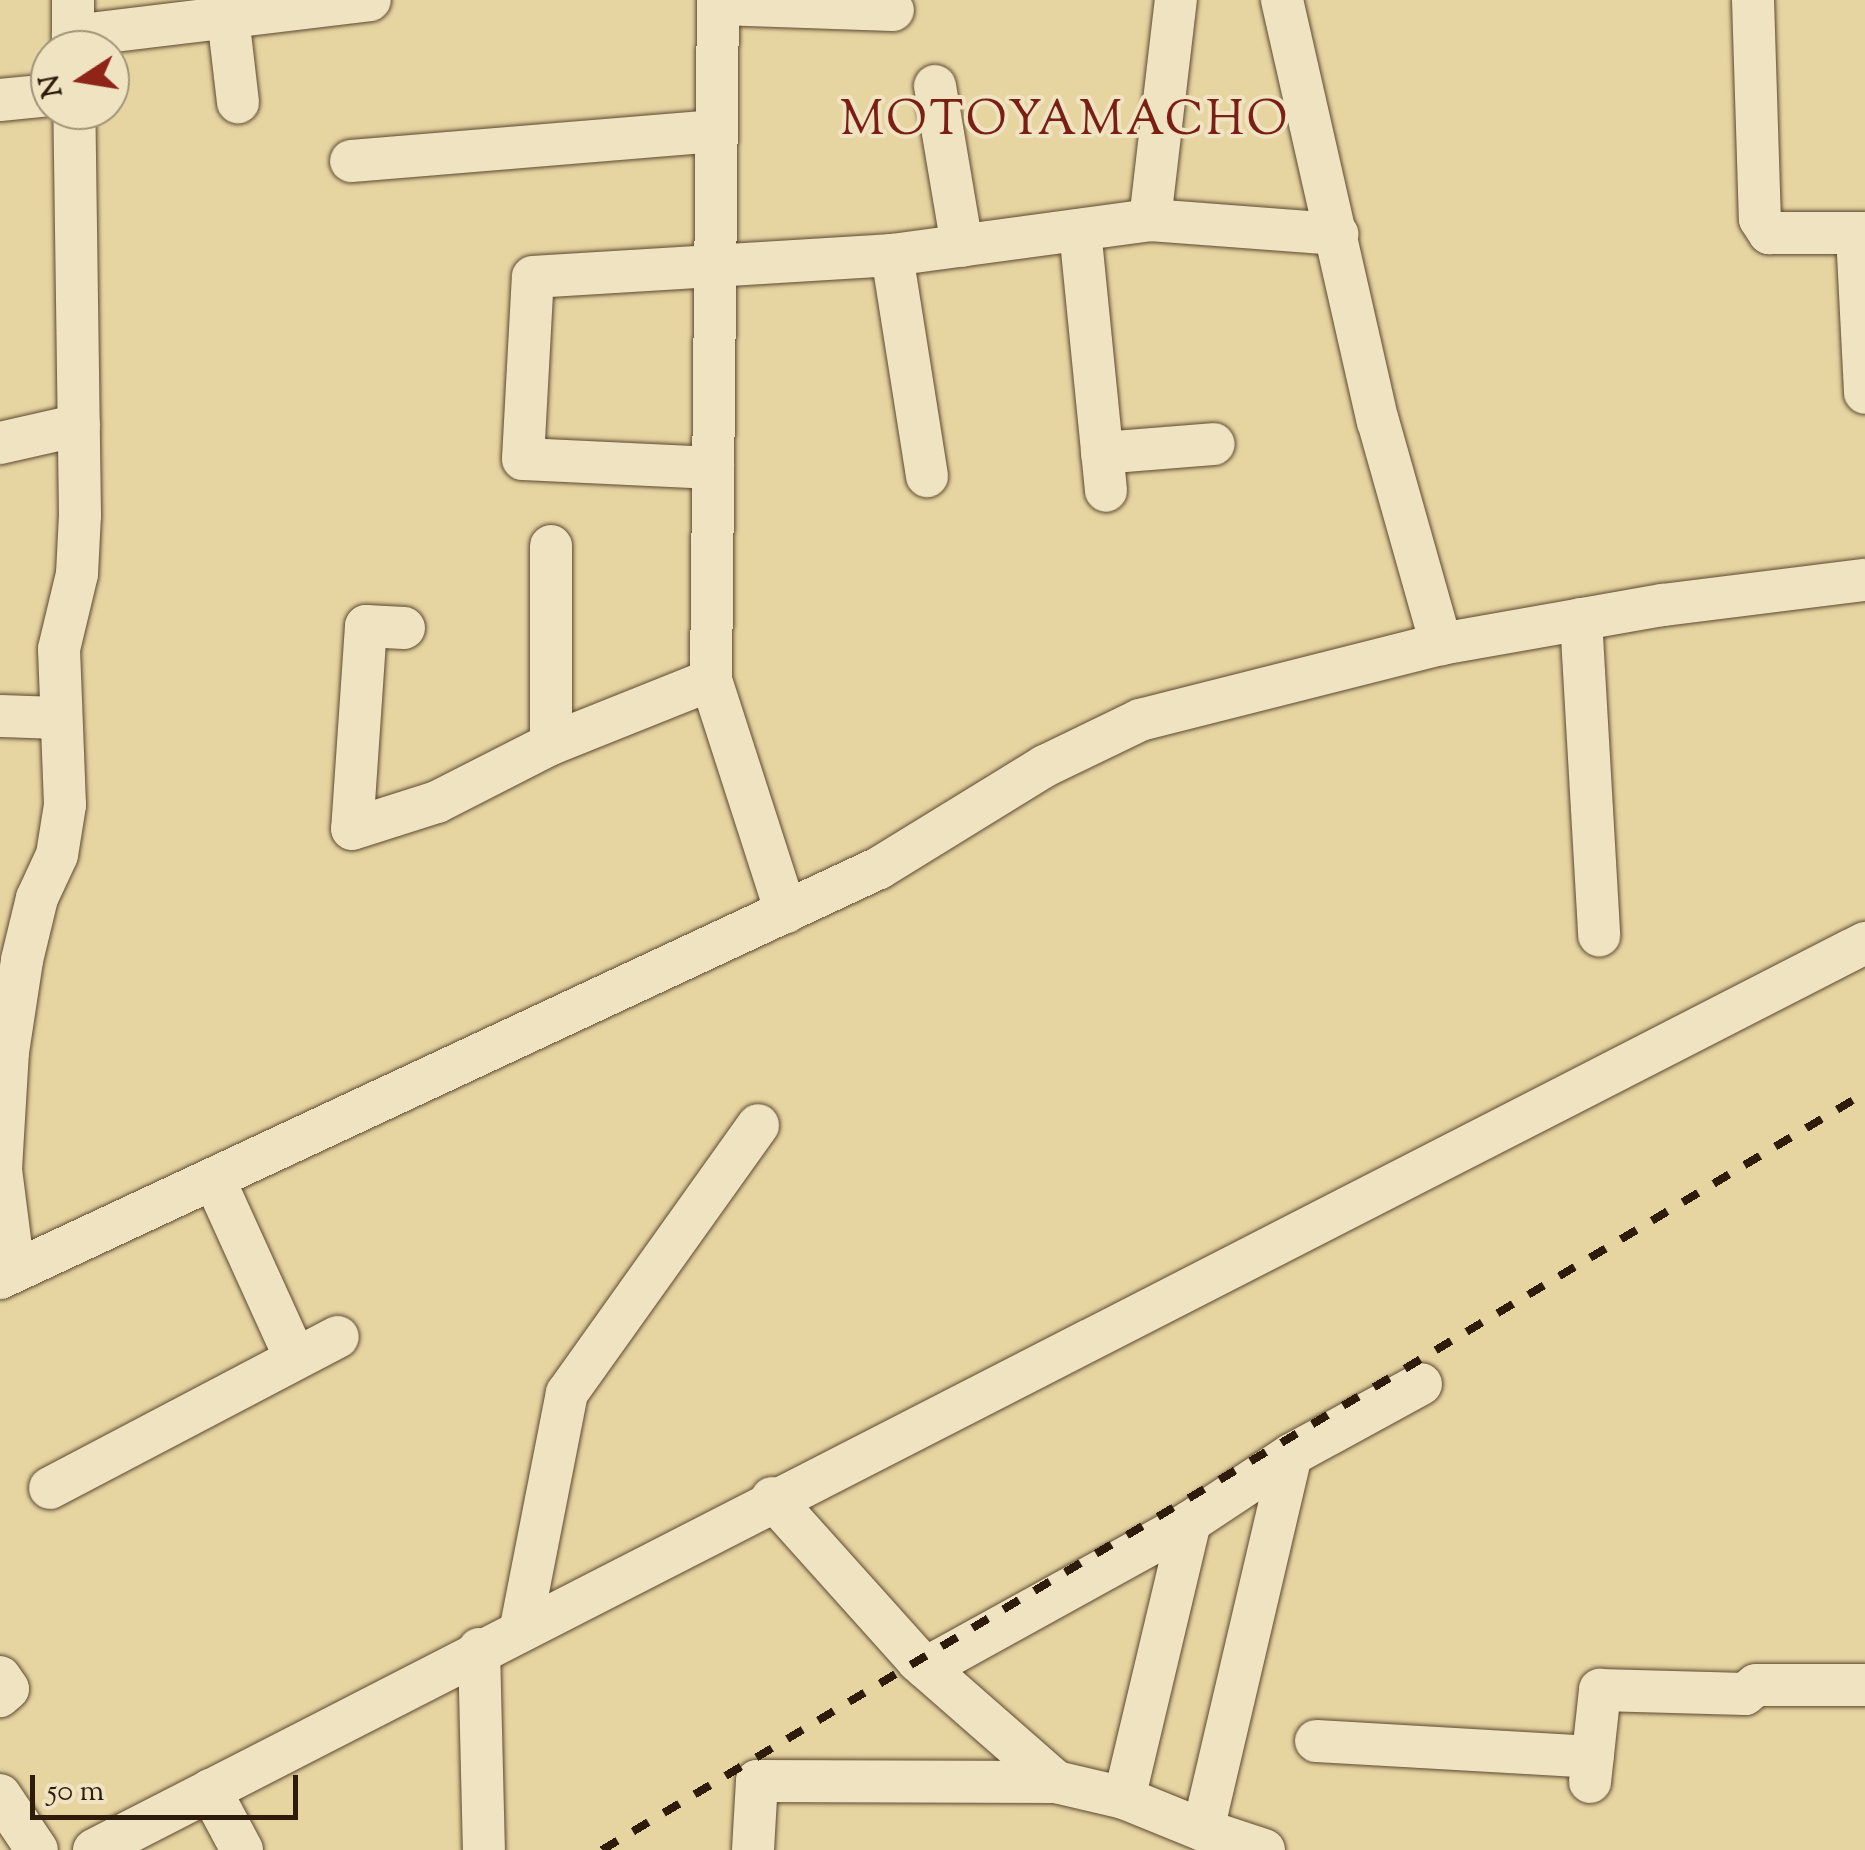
<!DOCTYPE html>
<html>
<head>
<meta charset="utf-8">
<style>
	body { margin:0 }
	#map { position:relative; width:1865px; height:1850px; overflow:hidden; background:#e6d4a1; font-family:"Sorts Mill Goudy",serif }
	div>[style] { position:absolute }
	[style*='--x'] { left:calc(var(--x)*1px); top:calc(var(--y)*1px); width:calc(var(--w)*1px); rotate:calc(var(--a)*1deg) }
	.roads { filter:drop-shadow(0 0 2px #5d4930) drop-shadow(0 0 2px #5d4930) }
	.minor>* { height:42px; margin:-21px; padding:0 21px; transform-origin:21px; border-radius:21px; background:#efe3c2 }
	.rail>* { height:8px; margin-top:-4px; transform-origin:0; background:repeating-linear-gradient(90deg,#2f1b0b 0 18px,transparent 0 36px) }
	span { translate:-50% -50%; white-space:nowrap; text-align:center; line-height:1.15; -webkit-text-stroke:8px #efe3c2; paint-order:stroke }
	.quarter-label { font-size:48px; color:#7a1f14; letter-spacing:2.5px }
	.north { position:absolute; left:30px; top:30px; width:100px; height:100px; box-sizing:border-box; background:#efe3c2; border:2px solid #a29379; border-radius:50%; rotate:258deg; font-size:28px; font-weight:700; line-height:40px; text-align:center; color:#2f1b0b }
	.north::after { content:''; display:block; margin:auto; width:35px; height:45px; background:#8f2418; clip-path:polygon(50% 0,100% 100%,50% 72%,0 100%) }
	.scale { position:absolute; left:30px; top:1775px; width:268px; height:45px; box-sizing:border-box; border:5px solid #2f1b0b; border-top:0; padding-left:12px; font-size:30px; line-height:35px; white-space:nowrap; color:#2f1b0b; -webkit-text-stroke:8px #efe3c2; paint-order:stroke }
</style>
</head>
<body>
<div id="map">
	<div class="roads">
		<div class="minor">
			<i style="--x:73;--y:0;--w:50;--a:90"></i>
			<i style="--x:718;--y:0;--w:680;--a:90.59"></i>
			<i style="--x:711;--y:680;--w:244;--a:72.1"></i>
			<i style="--x:1282;--y:0;--w:432;--a:77.2"></i>
			<i style="--x:1378;--y:421;--w:232;--a:74.2"></i>
			<i style="--x:1753;--y:0;--w:219;--a:88.2"></i>
			<i style="--x:1760;--y:219;--w:17;--a:57"></i>
			<i style="--x:1769;--y:233;--w:96;--a:0"></i>
			<i style="--x:719;--y:4;--w:174;--a:2"></i>
			<i style="--x:228;--y:17;--w:86;--a:83.3"></i>
			<i style="--x:73;--y:36;--w:299;--a:-6.9"></i>
			<i style="--x:935;--y:86;--w:162;--a:80.4"></i>
			<i style="--x:0;--y:100;--w:50;--a:-5.7"></i>
			<i style="--x:351;--y:161;--w:363;--a:-4.7"></i>
			<i style="--x:1150;--y:220;--w:222;--a:-83.3"></i>
			<i style="--x:1080;--y:230;--w:262;--a:84.3"></i>
			<i style="--x:1857;--y:234;--w:159;--a:87.1"></i>
			<i style="--x:892;--y:255;--w:224;--a:81"></i>
			<i style="--x:0;--y:443;--w:81;--a:-12.8"></i>
			<i style="--x:1102;--y:453;--w:112;--a:-4.6"></i>
			<i style="--x:713;--y:468;--w:190;--a:-177.3"></i>
			<i style="--x:523;--y:459;--w:182;--a:-86.9"></i>
			<i style="--x:533;--y:277;--w:360;--a:-3.5"></i>
			<i style="--x:892;--y:255;--w:260;--a:-7.7"></i>
			<i style="--x:1150;--y:220;--w:188;--a:4.3"></i>
			<i style="--x:1581;--y:619;--w:317;--a:86.7"></i>
			<i style="--x:404;--y:628;--w:38;--a:-177"></i>
			<i style="--x:366;--y:626;--w:203;--a:93.9"></i>
			<i style="--x:352;--y:829;--w:89;--a:-17.6"></i>
			<i style="--x:437;--y:802;--w:128;--a:-27"></i>
			<i style="--x:551;--y:744;--w:172;--a:-21.8"></i>
			<i style="--x:0;--y:716;--w:57;--a:2"></i>
			<i style="--x:551;--y:744;--w:198;--a:-90"></i>
			<i style="--x:214;--y:1179;--w:193;--a:65.6"></i>
			<i style="--x:14;--y:1271;--w:103;--a:-97.3"></i>
			<i style="--x:1;--y:1169;--w:117;--a:-86.6"></i>
			<i style="--x:8;--y:1052;--w:93;--a:-81.3"></i>
			<i style="--x:22;--y:960;--w:64;--a:-76.4"></i>
			<i style="--x:37;--y:898;--w:47;--a:-65.1"></i>
			<i style="--x:57;--y:855;--w:51;--a:-80.9"></i>
			<i style="--x:65;--y:805;--w:156;--a:-92.2"></i>
			<i style="--x:59;--y:649;--w:77;--a:-76.5"></i>
			<i style="--x:77;--y:574;--w:59;--a:-87.1"></i>
			<i style="--x:80;--y:515;--w:405;--a:-90.8"></i>
			<i style="--x:0;--y:1278;--w:970;--a:-25.01"></i>
			<i style="--x:879;--y:868;--w:195;--a:-31.6"></i>
			<i style="--x:1045;--y:766;--w:106;--a:-25.8"></i>
			<i style="--x:1140;--y:720;--w:310;--a:-14.2"></i>
			<i style="--x:1441;--y:644;--w:225;--a:-10"></i>
			<i style="--x:1663;--y:605;--w:204;--a:-7.1"></i>
			<i style="--x:50;--y:1488;--w:325;--a:-27.7"></i>
			<i style="--x:772;--y:1498;--w:219;--a:48.1"></i>
			<i style="--x:918;--y:1661;--w:184;--a:41.2"></i>
			<i style="--x:1190;--y:1522;--w:284;--a:103.4"></i>
			<i style="--x:1124;--y:1798;--w:85;--a:22.1"></i>
			<i style="--x:521;--y:1627;--w:238;--a:-78.9"></i>
			<i style="--x:567;--y:1393;--w:329;--a:-54.5"></i>
			<i style="--x:479;--y:1649;--w:201;--a:88.6"></i>
			<i style="--x:926;--y:1668;--w:302;--a:-28.9"></i>
			<i style="--x:1190;--y:1522;--w:121;--a:-33.6"></i>
			<i style="--x:0;--y:1677;--w:14;--a:56"></i>
			<i style="--x:8;--y:1689;--w:11;--a:139"></i>
			<i style="--x:1316;--y:1741;--w:277;--a:3.3"></i>
			<i style="--x:1590;--y:1782;--w:93;--a:-83.8"></i>
			<i style="--x:1600;--y:1690;--w:145;--a:1.6"></i>
			<i style="--x:1745;--y:1694;--w:14;--a:-39"></i>
			<i style="--x:1756;--y:1685;--w:109;--a:0"></i>
			<i style="--x:210;--y:1790;--w:68;--a:61.9"></i>
			<i style="--x:0;--y:1795;--w:66;--a:56.1"></i>
			<i style="--x:94;--y:1850;--w:1990;--a:-27.12"></i>
			<i style="--x:753;--y:1850;--w:69;--a:-86.7"></i>
			<i style="--x:757;--y:1781;--w:299;--a:0.2"></i>
			<i style="--x:1056;--y:1782;--w:70;--a:13.2"></i>
			<i style="--x:1264;--y:1850;--w:64;--a:-161.8"></i>
			<i style="--x:1203;--y:1830;--w:385;--a:-76.8"></i>
			<i style="--x:1291;--y:1455;--w:148;--a:-28.6"></i>
		</div>
	</div>
	<div class="rail">
		<i style="--x:602;--y:1850;--w:1472;--a:-30.94"></i>
	</div>
	<div class="quarter-label">
		<span style="left:1065px;top:123px">MOTOYAMACHO</span>
	</div>
	<div class="north">N</div>
	<div class="scale">50 m</div>
</div>
</body>
</html>
